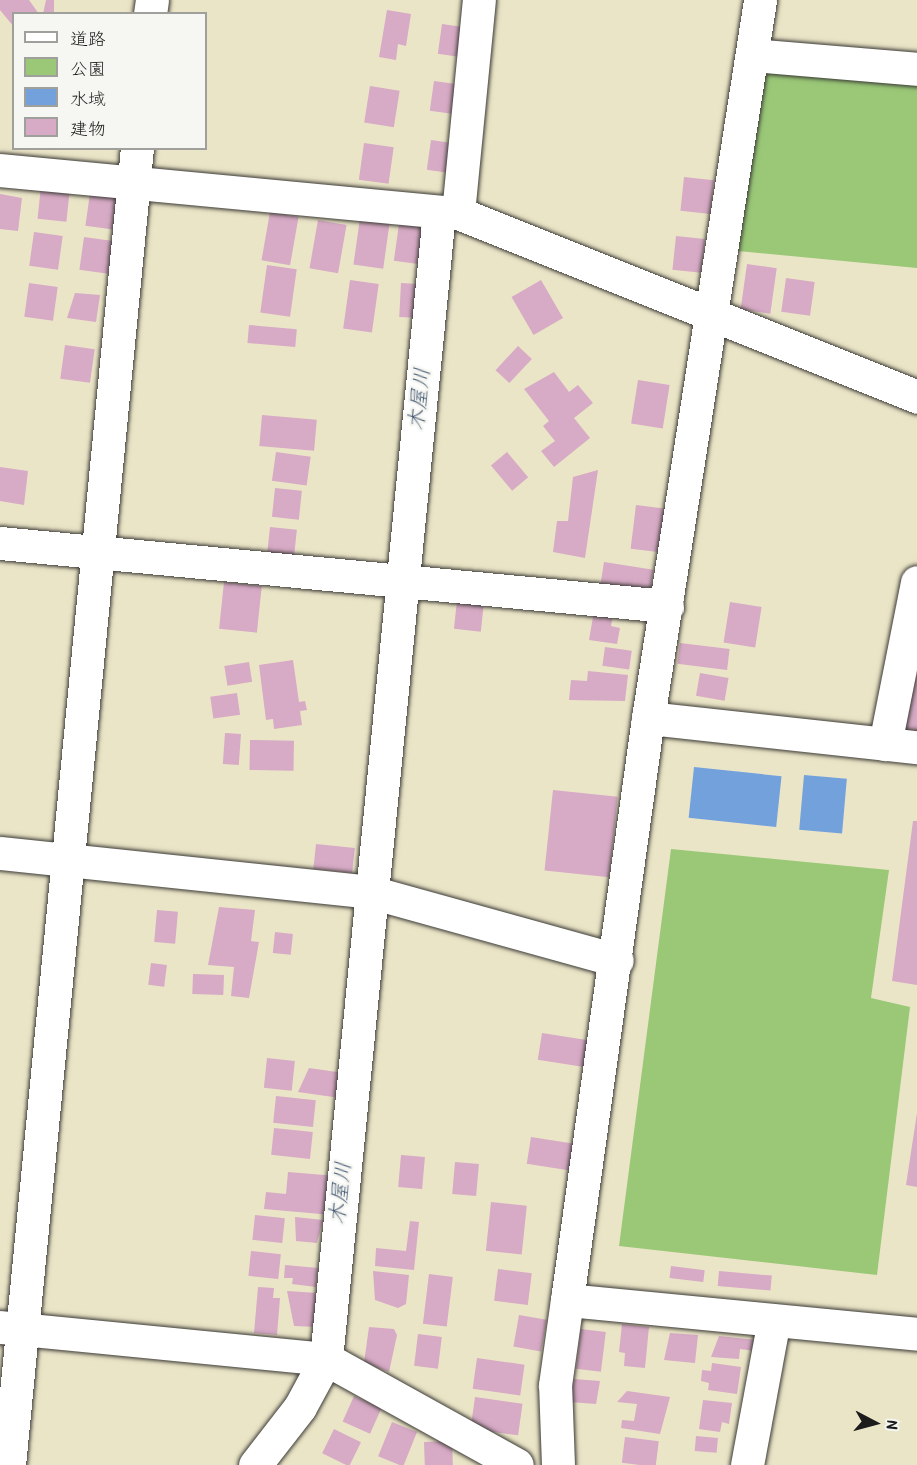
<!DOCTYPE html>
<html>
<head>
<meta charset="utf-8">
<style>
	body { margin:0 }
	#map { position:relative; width:917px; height:1465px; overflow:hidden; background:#ebe5c7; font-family:"Patrick Hand","Klee One",sans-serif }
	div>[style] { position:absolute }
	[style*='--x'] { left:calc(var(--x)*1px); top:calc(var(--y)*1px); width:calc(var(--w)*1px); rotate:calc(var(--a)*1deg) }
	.green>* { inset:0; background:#9ac877 }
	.water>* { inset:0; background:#73a1dc; transform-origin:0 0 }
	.building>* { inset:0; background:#d7aac5; transform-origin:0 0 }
	.roads { filter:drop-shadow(0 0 2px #3b3a36) drop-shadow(0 0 2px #3b3a36) }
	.minor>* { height:33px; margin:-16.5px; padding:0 16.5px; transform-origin:16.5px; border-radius:16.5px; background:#fff }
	span { translate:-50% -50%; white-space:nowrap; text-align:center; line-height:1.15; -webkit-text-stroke:5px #f6f6f2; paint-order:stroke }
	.water-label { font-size:21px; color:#435872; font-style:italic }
	.legend { position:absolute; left:12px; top:12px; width:195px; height:138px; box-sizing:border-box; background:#f6f6f2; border:2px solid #9f9f9c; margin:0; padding:8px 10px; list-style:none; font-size:18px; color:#1c1c1c }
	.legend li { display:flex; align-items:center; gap:12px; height:30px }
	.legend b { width:30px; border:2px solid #9f9f9c }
	.north { position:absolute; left:845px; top:1393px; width:60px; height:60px; -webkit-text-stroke:4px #f6f6f2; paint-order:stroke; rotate:96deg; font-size:16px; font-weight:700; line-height:24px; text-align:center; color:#1c1c1c }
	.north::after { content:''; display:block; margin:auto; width:21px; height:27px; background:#1c1c1c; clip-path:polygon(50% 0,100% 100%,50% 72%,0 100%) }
</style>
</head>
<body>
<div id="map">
	<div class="green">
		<i style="clip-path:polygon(767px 62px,917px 75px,917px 268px,738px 251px)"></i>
		<i style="clip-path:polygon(671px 849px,889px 870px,871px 998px,910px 1007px,877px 1275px,619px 1246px)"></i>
	</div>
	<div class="water">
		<i style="left:694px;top:767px;width:88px;height:51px;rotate:6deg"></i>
		<i style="left:804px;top:775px;width:43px;height:55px;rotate:5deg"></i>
	</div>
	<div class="building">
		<i style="clip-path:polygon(0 0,29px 0,39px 14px,14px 14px,14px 27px,0 10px)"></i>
		<i style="clip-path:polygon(46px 0,54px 0,54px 14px,43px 14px)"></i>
		<i style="clip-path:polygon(387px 10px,411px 14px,406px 46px,398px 44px,396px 60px,379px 57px)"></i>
		<i style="left:442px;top:24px;width:21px;height:30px;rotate:8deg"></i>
		<i style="left:434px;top:81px;width:22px;height:30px;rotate:8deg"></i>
		<i style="left:370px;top:86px;width:30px;height:37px;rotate:9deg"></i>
		<i style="left:431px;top:140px;width:21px;height:30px;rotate:8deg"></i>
		<i style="left:364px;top:143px;width:30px;height:37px;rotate:8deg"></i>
		<i style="left:684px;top:177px;width:30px;height:34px;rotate:6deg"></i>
		<i style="left:41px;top:186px;width:29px;height:33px;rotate:6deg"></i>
		<i style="left:90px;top:193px;width:30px;height:33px;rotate:8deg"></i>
		<i style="clip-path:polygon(0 194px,22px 198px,18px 231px,0 229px)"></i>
		<i style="left:270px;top:212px;width:29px;height:49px;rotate:10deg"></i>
		<i style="left:360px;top:218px;width:30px;height:47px;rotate:8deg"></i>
		<i style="left:318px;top:220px;width:29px;height:49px;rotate:10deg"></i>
		<i style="left:399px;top:224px;width:30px;height:37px;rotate:8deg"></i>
		<i style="left:34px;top:232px;width:29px;height:34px;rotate:8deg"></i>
		<i style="left:676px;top:236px;width:29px;height:34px;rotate:6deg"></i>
		<i style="left:84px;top:237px;width:29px;height:33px;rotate:8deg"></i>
		<i style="left:747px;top:264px;width:30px;height:46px;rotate:8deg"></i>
		<i style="left:267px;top:265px;width:30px;height:48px;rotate:8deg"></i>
		<i style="left:786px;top:278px;width:29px;height:34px;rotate:8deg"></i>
		<i style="left:350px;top:280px;width:29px;height:49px;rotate:8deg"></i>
		<i style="left:541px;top:280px;width:44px;height:34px;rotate:60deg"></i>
		<i style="left:29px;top:283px;width:29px;height:34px;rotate:8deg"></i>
		<i style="left:401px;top:283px;width:22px;height:34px;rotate:3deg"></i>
		<i style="clip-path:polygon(75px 293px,100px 295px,96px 322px,67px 318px)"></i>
		<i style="left:249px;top:325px;width:48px;height:18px;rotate:5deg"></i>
		<i style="left:65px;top:345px;width:30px;height:34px;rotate:8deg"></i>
		<i style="left:518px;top:346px;width:19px;height:33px;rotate:43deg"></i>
		<i style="clip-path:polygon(554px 372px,569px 392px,578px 385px,593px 403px,574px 418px,590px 438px,554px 467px,541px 451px,555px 441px,543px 426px,549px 421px,524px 389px)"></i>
		<i style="left:638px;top:380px;width:32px;height:44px;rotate:9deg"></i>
		<i style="left:262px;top:415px;width:55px;height:31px;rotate:5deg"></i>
		<i style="left:276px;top:452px;width:35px;height:29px;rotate:8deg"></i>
		<i style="left:507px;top:452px;width:33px;height:21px;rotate:50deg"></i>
		<i style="clip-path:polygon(0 467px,28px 471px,24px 505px,0 501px)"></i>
		<i style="clip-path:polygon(598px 470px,585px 558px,553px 552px,557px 521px,568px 521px,573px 477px)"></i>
		<i style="left:275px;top:488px;width:27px;height:29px;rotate:6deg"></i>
		<i style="left:636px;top:505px;width:32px;height:44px;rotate:7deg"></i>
		<i style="left:270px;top:527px;width:27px;height:29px;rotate:6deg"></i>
		<i style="left:604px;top:562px;width:50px;height:27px;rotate:9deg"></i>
		<i style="left:224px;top:582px;width:38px;height:47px;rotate:6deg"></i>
		<i style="left:457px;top:600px;width:27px;height:29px;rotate:6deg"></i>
		<i style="left:730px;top:602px;width:32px;height:41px;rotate:9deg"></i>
		<i style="clip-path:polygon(594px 611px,613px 614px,611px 626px,620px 628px,617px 644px,589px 640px)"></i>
		<i style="left:680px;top:643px;width:50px;height:21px;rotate:7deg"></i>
		<i style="left:605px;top:647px;width:27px;height:19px;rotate:8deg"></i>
		<i style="clip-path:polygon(293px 660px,299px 702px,305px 701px,307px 710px,300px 711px,302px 725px,274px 729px,273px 719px,266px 720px,259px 665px)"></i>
		<i style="left:249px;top:662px;width:20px;height:25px;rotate:81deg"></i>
		<i style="clip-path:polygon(588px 671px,628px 675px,625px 701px,569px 700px,571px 680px,587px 681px)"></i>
		<i style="left:700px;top:673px;width:29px;height:23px;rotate:10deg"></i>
		<i style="clip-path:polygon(911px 676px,917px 677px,917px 735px,904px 733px)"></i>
		<i style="left:237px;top:693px;width:22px;height:27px;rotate:82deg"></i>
		<i style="left:225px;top:733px;width:16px;height:31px;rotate:4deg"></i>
		<i style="left:250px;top:740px;width:44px;height:30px;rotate:1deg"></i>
		<i style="left:553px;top:790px;width:65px;height:81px;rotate:6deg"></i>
		<i style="clip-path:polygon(913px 821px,917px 821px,917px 985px,892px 981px)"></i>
		<i style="left:316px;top:844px;width:39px;height:25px;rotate:6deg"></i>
		<i style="clip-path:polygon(219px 907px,255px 910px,251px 941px,259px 942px,249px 998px,231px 996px,234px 967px,208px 965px)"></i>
		<i style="left:157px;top:910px;width:21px;height:32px;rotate:5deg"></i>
		<i style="left:275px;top:932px;width:18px;height:21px;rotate:6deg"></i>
		<i style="left:151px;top:963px;width:16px;height:22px;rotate:7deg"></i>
		<i style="left:193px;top:974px;width:31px;height:20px;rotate:2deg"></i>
		<i style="left:542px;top:1033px;width:50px;height:27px;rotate:9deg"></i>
		<i style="left:267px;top:1058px;width:28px;height:30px;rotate:6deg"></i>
		<i style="clip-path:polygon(309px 1068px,344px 1073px,340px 1098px,298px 1092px)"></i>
		<i style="left:276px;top:1096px;width:40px;height:27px;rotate:6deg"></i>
		<i style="clip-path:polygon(917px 1113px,917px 1187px,906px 1185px)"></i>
		<i style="left:274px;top:1128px;width:39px;height:27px;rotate:6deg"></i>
		<i style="left:531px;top:1137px;width:50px;height:27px;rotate:9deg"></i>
		<i style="left:401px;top:1155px;width:24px;height:32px;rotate:5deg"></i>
		<i style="left:455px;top:1162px;width:24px;height:32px;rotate:5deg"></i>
		<i style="clip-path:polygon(288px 1172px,336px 1176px,332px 1215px,264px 1209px,266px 1192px,286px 1194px)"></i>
		<i style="left:491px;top:1202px;width:36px;height:49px;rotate:6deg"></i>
		<i style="left:255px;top:1215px;width:30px;height:25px;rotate:6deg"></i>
		<i style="clip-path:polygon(295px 1217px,323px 1220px,317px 1243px,296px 1241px)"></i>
		<i style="clip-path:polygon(410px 1221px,419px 1222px,414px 1270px,375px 1266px,376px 1248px,406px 1251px)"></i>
		<i style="left:251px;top:1251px;width:30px;height:25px;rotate:6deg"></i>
		<i style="clip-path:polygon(285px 1265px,318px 1268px,316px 1287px,292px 1284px,293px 1278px,284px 1278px)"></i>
		<i style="left:671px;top:1266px;width:34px;height:12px;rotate:7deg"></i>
		<i style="left:498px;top:1269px;width:34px;height:32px;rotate:7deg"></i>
		<i style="clip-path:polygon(373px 1271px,409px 1275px,406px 1304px,398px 1308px,375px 1300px)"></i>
		<i style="left:719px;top:1271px;width:53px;height:15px;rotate:5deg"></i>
		<i style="left:429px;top:1274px;width:24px;height:50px;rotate:7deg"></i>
		<i style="clip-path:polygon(258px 1287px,274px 1288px,273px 1298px,280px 1298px,277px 1335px,254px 1333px)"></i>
		<i style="clip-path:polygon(287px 1291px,318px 1293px,316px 1327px,294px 1326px)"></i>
		<i style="left:519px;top:1315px;width:28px;height:32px;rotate:10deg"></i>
		<i style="clip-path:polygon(622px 1324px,649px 1327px,645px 1368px,624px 1366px,625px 1353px,619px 1352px)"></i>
		<i style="clip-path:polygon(369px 1327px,394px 1329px,397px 1335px,389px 1372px,364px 1363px)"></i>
		<i style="left:581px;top:1329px;width:25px;height:40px;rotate:7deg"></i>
		<i style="clip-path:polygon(670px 1333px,698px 1335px,695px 1363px,664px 1360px)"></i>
		<i style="left:418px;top:1334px;width:24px;height:32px;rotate:7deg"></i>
		<i style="clip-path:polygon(719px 1336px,756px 1340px,755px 1351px,740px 1349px,739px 1359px,711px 1357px)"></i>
		<i style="left:477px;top:1358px;width:48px;height:31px;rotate:8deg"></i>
		<i style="clip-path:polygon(712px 1363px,741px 1367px,737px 1394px,708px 1390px,709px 1383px,701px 1381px,702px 1370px,711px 1371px)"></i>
		<i style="clip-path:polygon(574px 1379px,600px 1381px,596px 1404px,570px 1402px)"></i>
		<i style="clip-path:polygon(627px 1391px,670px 1397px,660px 1434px,621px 1428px,622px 1420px,634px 1421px,637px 1404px,617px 1402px)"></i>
		<i style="left:354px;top:1396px;width:30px;height:28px;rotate:24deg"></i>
		<i style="left:475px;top:1397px;width:48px;height:32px;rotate:8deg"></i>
		<i style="clip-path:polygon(703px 1400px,732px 1403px,729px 1424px,722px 1422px,720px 1432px,699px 1429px)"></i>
		<i style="left:392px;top:1422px;width:27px;height:37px;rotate:22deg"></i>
		<i style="left:334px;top:1429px;width:30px;height:27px;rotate:26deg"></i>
		<i style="left:696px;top:1436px;width:22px;height:15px;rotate:5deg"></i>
		<i style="left:625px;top:1437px;width:34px;height:26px;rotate:7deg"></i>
		<i style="left:452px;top:1441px;width:24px;height:28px;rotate:88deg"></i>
	</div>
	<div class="roads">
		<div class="minor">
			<i style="--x:150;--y:14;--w:14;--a:-82"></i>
			<i style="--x:752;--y:55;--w:166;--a:4.8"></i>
			<i style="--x:0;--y:170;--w:460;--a:5.4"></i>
			<i style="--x:458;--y:213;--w:495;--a:21.8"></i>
			<i style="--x:458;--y:213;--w:214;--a:-84.4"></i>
			<i style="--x:0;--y:543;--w:670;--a:5.4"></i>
			<i style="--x:648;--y:718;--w:271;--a:6.2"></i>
			<i style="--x:885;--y:744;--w:165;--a:-78.8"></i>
			<i style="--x:0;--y:853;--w:373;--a:6"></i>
			<i style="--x:371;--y:892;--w:255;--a:15.5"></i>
			<i style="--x:567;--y:1300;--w:352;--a:5.5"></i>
			<i style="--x:0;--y:1327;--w:328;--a:5.6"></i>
			<i style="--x:326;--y:1359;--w:218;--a:29"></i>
			<i style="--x:9;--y:1465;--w:1323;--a:-84.45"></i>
			<i style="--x:255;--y:1465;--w:73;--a:-52.2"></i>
			<i style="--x:300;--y:1407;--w:55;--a:-61.6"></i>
			<i style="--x:326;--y:1359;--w:1152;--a:-84.37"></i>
			<i style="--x:558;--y:1465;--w:80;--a:-92.1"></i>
			<i style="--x:555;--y:1385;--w:86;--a:-82"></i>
			<i style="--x:567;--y:1300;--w:588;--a:-82.08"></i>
			<i style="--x:648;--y:718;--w:727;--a:-81.13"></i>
			<i style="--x:747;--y:1465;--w:147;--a:-79.5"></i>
		</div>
	</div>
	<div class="water-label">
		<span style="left:419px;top:399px;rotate:-84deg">木屋川</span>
		<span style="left:340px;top:1193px;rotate:-84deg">木屋川</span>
	</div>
	<ul class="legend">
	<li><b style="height:8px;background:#fff"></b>道路</li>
	<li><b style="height:16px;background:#9ac877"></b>公園</li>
	<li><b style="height:16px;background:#73a1dc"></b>水域</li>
	<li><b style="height:16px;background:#d7aac5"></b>建物</li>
	</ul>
	<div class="north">N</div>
</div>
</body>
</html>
